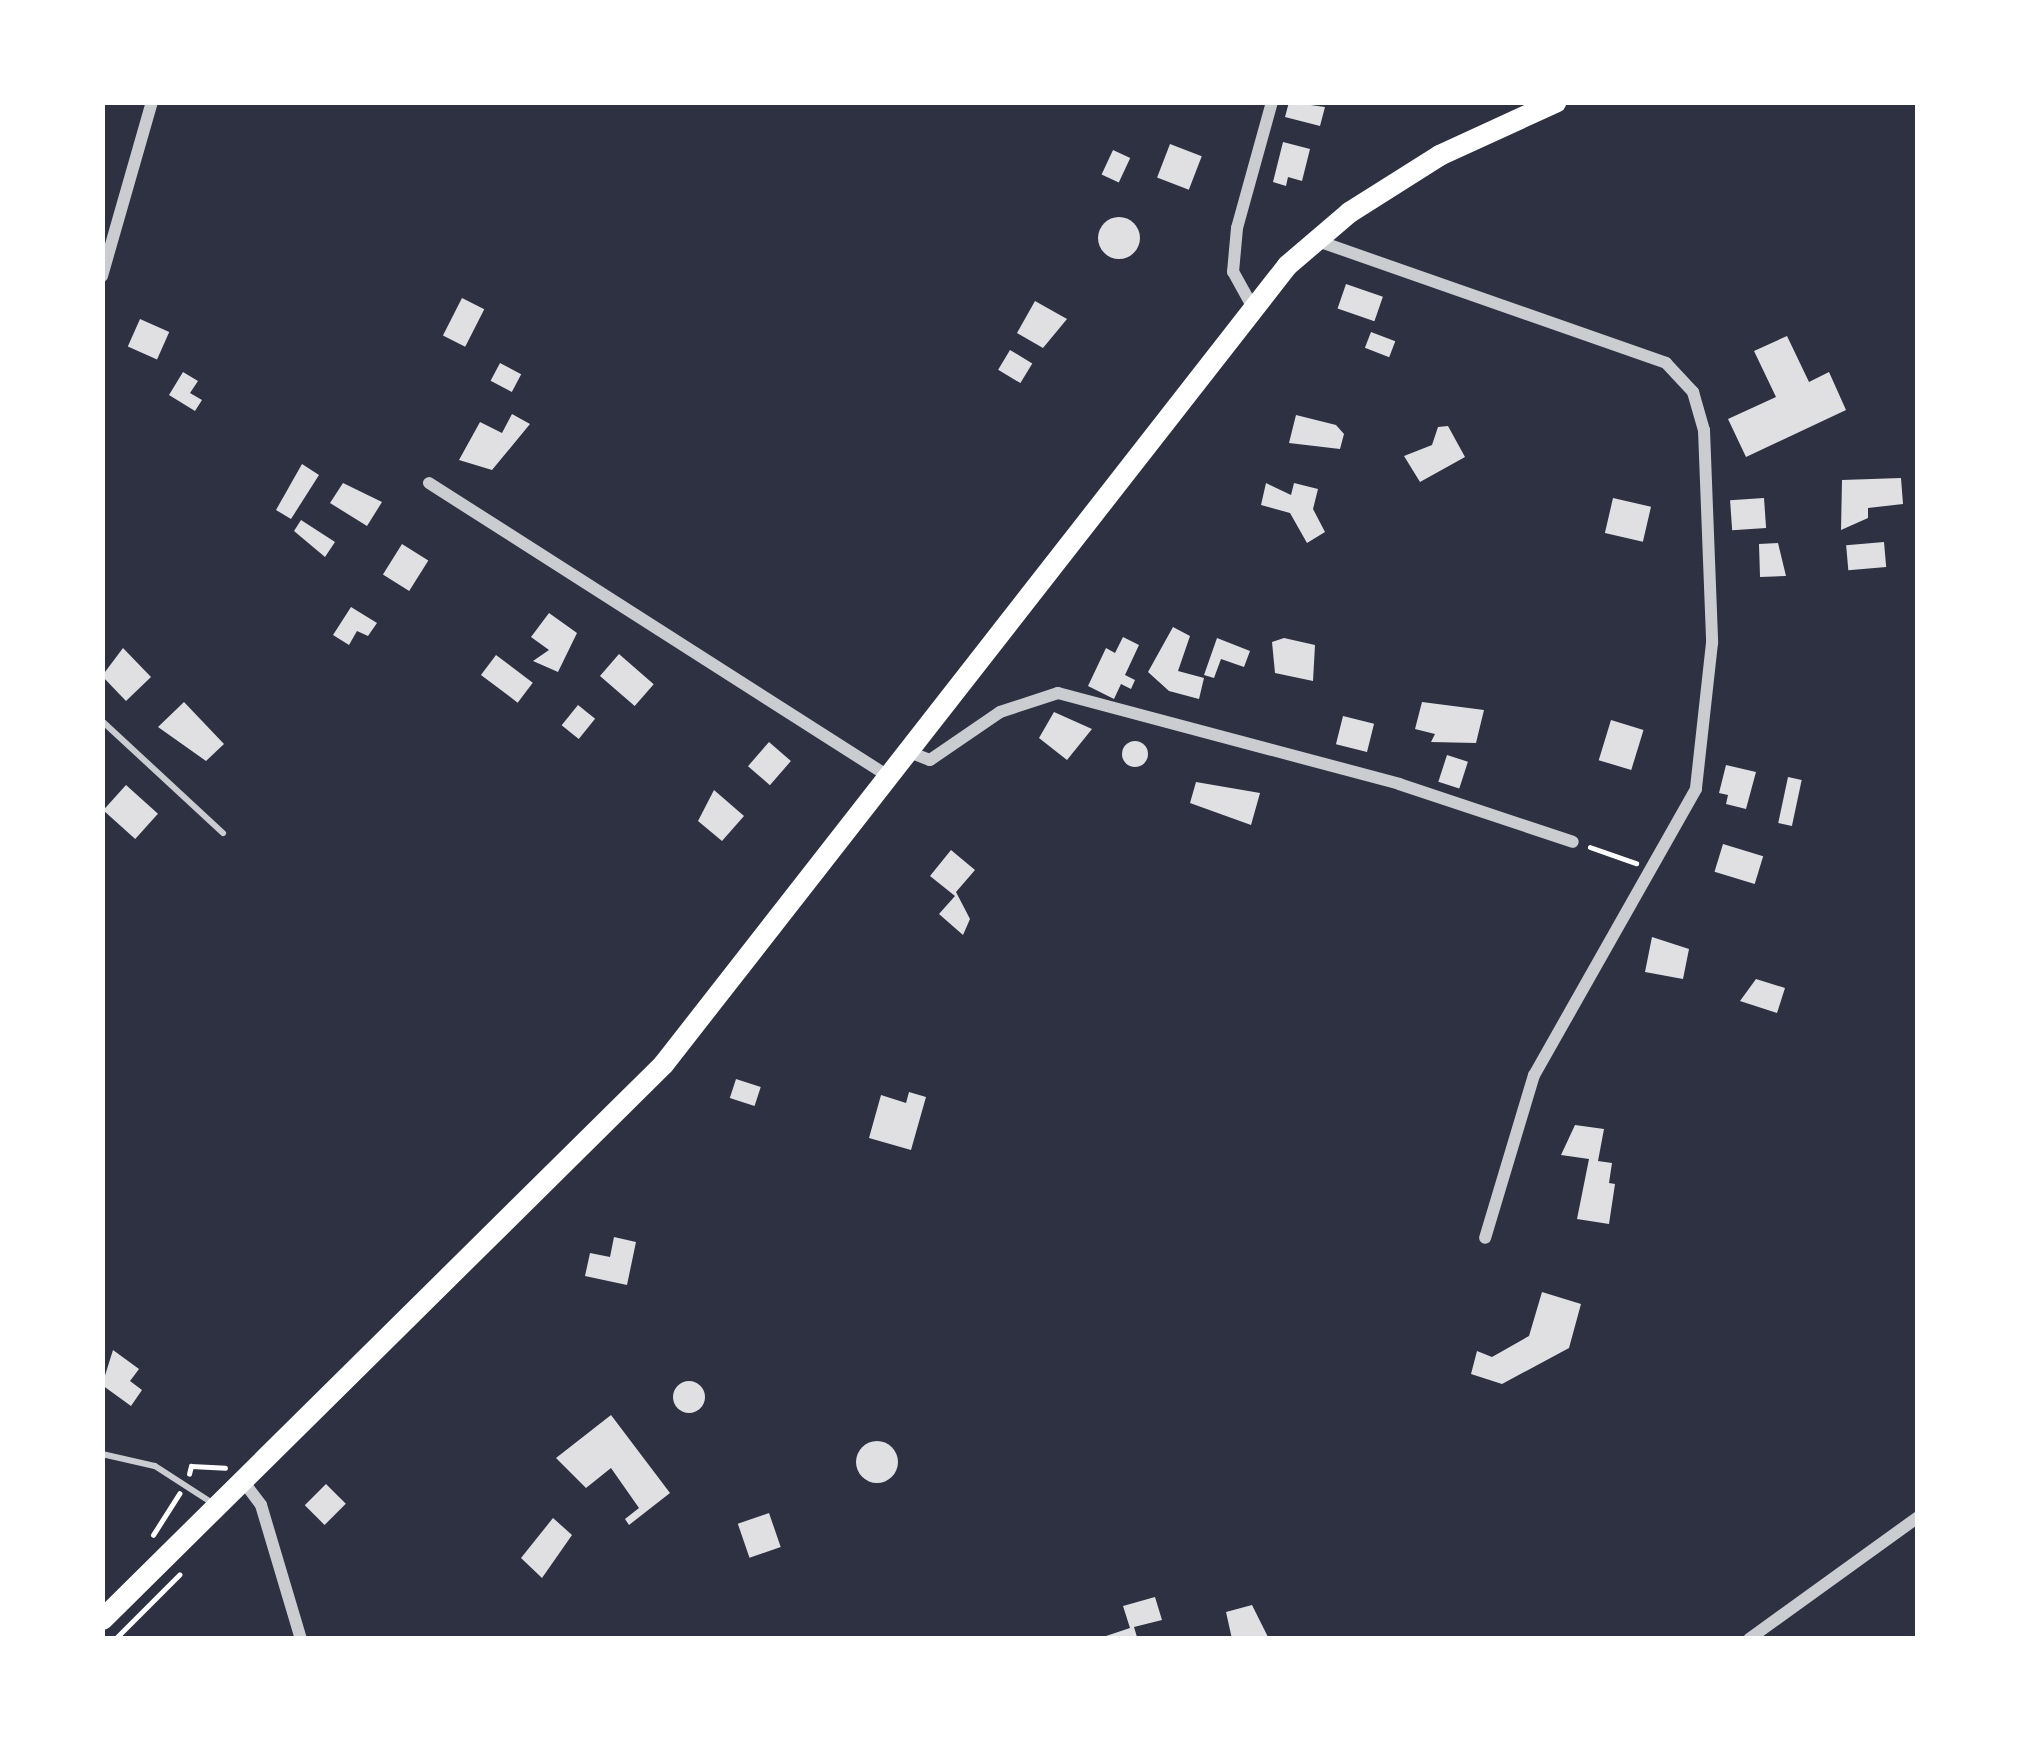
<!DOCTYPE html>
<html>
<head>
<meta charset="utf-8">
<style>
	body { margin:0 }
	#map { position:relative; width:2020px; height:1741px; overflow:hidden; background:#2d3142; font-family:"DejaVu Sans",sans-serif }
	div>[style] { position:absolute }
	[style*='--x'] { left:calc(var(--x)*1px); top:calc(var(--y)*1px); width:calc(var(--w)*1px); rotate:calc(var(--a)*1deg) }
	.building>* { inset:0; background:#e0e0e3; transform-origin:0 0 }
	.round { border-radius:50% }
	.path>* { height:4.5px; margin:-2.25px; padding:0 2.25px; transform-origin:2.25px; border-radius:2.25px; background:#fff }
	.service>* { height:6px; margin:-3px; padding:0 3px; transform-origin:3px; border-radius:3px; background:#caccd0 }
	.minor>* { height:12px; margin:-6px; padding:0 6px; transform-origin:6px; border-radius:6px; background:#caccd0 }
	.primary>* { height:21px; margin:-10.5px; padding:0 10.5px; transform-origin:10.5px; border-radius:10.5px; background:#fff }
	span { translate:-50% -50%; white-space:nowrap; text-align:center; line-height:1.15; -webkit-text-stroke:12px #fff; paint-order:stroke }
	.frame { position:absolute; inset:0; border:105px solid #fff; pointer-events:none }
</style>
</head>
<body>
<div id="map">
	<div class="building">
		<i style="clip-path:polygon(1289px 102px,1325px 107px,1320px 126px,1285px 117px)"></i>
		<i style="clip-path:polygon(1283px 142px,1310px 149px,1302px 181px,1288px 177px,1286px 186px,1273px 182px)"></i>
		<i style="left:1170px;top:144px;width:34px;height:36px;rotate:21deg"></i>
		<i style="left:1113px;top:150px;width:19px;height:27px;rotate:25deg"></i>
		<i class="round" style="left:1098px;top:217px;width:42px;height:42px"></i>
		<i style="left:1346px;top:284px;width:39px;height:26px;rotate:19deg"></i>
		<i style="left:462px;top:298px;width:25px;height:42px;rotate:27deg"></i>
		<i style="clip-path:polygon(1035px 301px,1067px 319px,1043px 348px,1017px 333px)"></i>
		<i style="left:140px;top:319px;width:32px;height:30px;rotate:24deg"></i>
		<i style="left:1371px;top:332px;width:26px;height:17px;rotate:21deg"></i>
		<i style="clip-path:polygon(1787px 336px,1809px 382px,1829px 372px,1846px 410px,1746px 457px,1728px 419px,1776px 397px,1754px 351px)"></i>
		<i style="left:1010px;top:350px;width:26px;height:23px;rotate:31deg"></i>
		<i style="left:500px;top:363px;width:24px;height:20px;rotate:28deg"></i>
		<i style="clip-path:polygon(183px 372px,198px 381px,190px 393px,202px 400px,195px 411px,169px 395px)"></i>
		<i style="clip-path:polygon(512px 414px,530px 424px,492px 470px,459px 460px,480px 422px,502px 433px)"></i>
		<i style="clip-path:polygon(1296px 415px,1336px 425px,1344px 434px,1340px 449px,1289px 443px)"></i>
		<i style="clip-path:polygon(1448px 426px,1465px 457px,1420px 482px,1404px 456px,1432px 445px,1438px 427px)"></i>
		<i style="clip-path:polygon(302px 464px,319px 475px,291px 519px,276px 510px)"></i>
		<i style="clip-path:polygon(1901px 478px,1903px 504px,1868px 508px,1868px 518px,1841px 530px,1842px 480px)"></i>
		<i style="clip-path:polygon(343px 483px,382px 502px,367px 526px,330px 503px)"></i>
		<i style="clip-path:polygon(1266px 483px,1291px 495px,1294px 483px,1318px 489px,1313px 509px,1325px 532px,1307px 543px,1290px 513px,1261px 505px)"></i>
		<i style="left:1613px;top:498px;width:39px;height:36px;rotate:13deg"></i>
		<i style="left:1764px;top:498px;width:30px;height:34px;rotate:86deg"></i>
		<i style="clip-path:polygon(301px 520px,335px 542px,325px 557px,294px 531px)"></i>
		<i style="left:1884px;top:542px;width:25px;height:38px;rotate:85deg"></i>
		<i style="clip-path:polygon(1778px 543px,1786px 576px,1760px 577px,1759px 544px)"></i>
		<i style="left:402px;top:544px;width:31px;height:36px;rotate:32deg"></i>
		<i style="clip-path:polygon(351px 607px,377px 623px,368px 636px,357px 631px,349px 645px,333px 635px)"></i>
		<i style="clip-path:polygon(549px 613px,577px 633px,558px 672px,533px 661px,549px 650px,531px 637px)"></i>
		<i style="clip-path:polygon(1173px 627px,1190px 636px,1178px 671px,1204px 678px,1199px 699px,1169px 691px,1148px 672px)"></i>
		<i style="clip-path:polygon(1123px 637px,1139px 645px,1125px 675px,1135px 680px,1131px 689px,1121px 684px,1114px 699px,1088px 686px,1106px 648px,1115px 653px)"></i>
		<i style="clip-path:polygon(1217px 638px,1250px 651px,1244px 667px,1221px 659px,1214px 678px,1204px 675px)"></i>
		<i style="clip-path:polygon(1284px 638px,1315px 645px,1313px 681px,1275px 673px,1272px 642px)"></i>
		<i style="clip-path:polygon(123px 648px,151px 677px,126px 701px,102px 676px)"></i>
		<i style="left:619px;top:654px;width:46px;height:29px;rotate:41deg"></i>
		<i style="left:496px;top:655px;width:46px;height:25px;rotate:37deg"></i>
		<i style="clip-path:polygon(184px 702px,224px 744px,206px 761px,158px 727px)"></i>
		<i style="clip-path:polygon(1422px 702px,1484px 710px,1476px 743px,1431px 742px,1435px 734px,1415px 729px)"></i>
		<i style="left:578px;top:705px;width:22px;height:26px;rotate:39deg"></i>
		<i style="clip-path:polygon(1054px 712px,1092px 729px,1067px 760px,1039px 738px)"></i>
		<i style="left:1343px;top:716px;width:32px;height:29px;rotate:14deg"></i>
		<i style="left:1611px;top:720px;width:34px;height:42px;rotate:17deg"></i>
		<i class="round" style="left:1122px;top:741px;width:26px;height:26px"></i>
		<i style="left:769px;top:742px;width:29px;height:32px;rotate:41deg"></i>
		<i style="left:1447px;top:755px;width:22px;height:28px;rotate:18deg"></i>
		<i style="clip-path:polygon(1726px 765px,1756px 772px,1746px 809px,1726px 804px,1728px 795px,1719px 793px)"></i>
		<i style="left:1788px;top:777px;width:14px;height:47px;rotate:12deg"></i>
		<i style="clip-path:polygon(1196px 782px,1260px 793px,1251px 825px,1190px 803px)"></i>
		<i style="left:126px;top:785px;width:43px;height:34px;rotate:42deg"></i>
		<i style="clip-path:polygon(714px 790px,744px 816px,722px 841px,698px 821px)"></i>
		<i style="left:1723px;top:844px;width:42px;height:29px;rotate:17deg"></i>
		<i style="clip-path:polygon(951px 850px,975px 870px,956px 892px,970px 919px,963px 935px,939px 914px,955px 896px,930px 876px)"></i>
		<i style="clip-path:polygon(1652px 937px,1689px 949px,1683px 979px,1645px 972px)"></i>
		<i style="clip-path:polygon(1756px 979px,1785px 988px,1777px 1013px,1740px 1001px)"></i>
		<i style="left:736px;top:1079px;width:26px;height:20px;rotate:18deg"></i>
		<i style="clip-path:polygon(909px 1092px,926px 1097px,911px 1150px,869px 1138px,881px 1095px,906px 1103px)"></i>
		<i style="clip-path:polygon(1575px 1125px,1604px 1129px,1598px 1161px,1612px 1163px,1609px 1183px,1615px 1184px,1609px 1224px,1577px 1219px,1589px 1159px,1561px 1155px)"></i>
		<i style="clip-path:polygon(614px 1237px,636px 1242px,627px 1285px,585px 1276px,590px 1253px,610px 1257px)"></i>
		<i style="clip-path:polygon(1542px 1292px,1581px 1304px,1569px 1348px,1502px 1384px,1471px 1374px,1477px 1351px,1492px 1357px,1529px 1336px)"></i>
		<i style="clip-path:polygon(113px 1350px,139px 1369px,130px 1381px,142px 1390px,131px 1406px,102px 1385px)"></i>
		<i class="round" style="left:673px;top:1381px;width:32px;height:32px"></i>
		<i style="clip-path:polygon(611px 1415px,670px 1493px,629px 1525px,625px 1519px,639px 1508px,611px 1468px,586px 1488px,556px 1458px)"></i>
		<i class="round" style="left:856px;top:1441px;width:42px;height:42px"></i>
		<i style="left:326px;top:1484px;width:28px;height:30px;rotate:45deg"></i>
		<i style="left:769px;top:1513px;width:36px;height:33px;rotate:71deg"></i>
		<i style="clip-path:polygon(553px 1518px,572px 1535px,542px 1578px,521px 1558px)"></i>
		<i style="clip-path:polygon(1155px 1597px,1162px 1620px,1134px 1627px,1137px 1637px,1097px 1639px,1130px 1628px,1123px 1606px)"></i>
		<i style="clip-path:polygon(1252px 1605px,1269px 1639px,1232px 1639px,1226px 1612px)"></i>
	</div>
	<div class="path">
		<i style="--x:1590;--y:847;--w:49;--a:19.2"></i>
		<i style="--x:189;--y:1474;--w:8;--a:-76"></i>
		<i style="--x:191;--y:1466;--w:34;--a:3"></i>
		<i style="--x:153;--y:1535;--w:49;--a:-57.6"></i>
		<i style="--x:115;--y:1639;--w:91;--a:-45"></i>
	</div>
	<div class="service">
		<i style="--x:102;--y:721;--w:165;--a:42.8"></i>
		<i style="--x:102;--y:1454;--w:54;--a:12.8"></i>
		<i style="--x:155;--y:1466;--w:70;--a:32.8"></i>
	</div>
	<div class="minor">
		<i style="--x:1315;--y:240;--w:372;--a:19.3"></i>
		<i style="--x:1666;--y:363;--w:40;--a:47"></i>
		<i style="--x:1693;--y:392;--w:40;--a:74"></i>
		<i style="--x:1704;--y:430;--w:213;--a:87.8"></i>
		<i style="--x:1712;--y:643;--w:147;--a:96.3"></i>
		<i style="--x:1696;--y:789;--w:329;--a:119.5"></i>
		<i style="--x:1534;--y:1075;--w:170;--a:106.7"></i>
		<i style="--x:102;--y:276;--w:181;--a:-74"></i>
		<i style="--x:1251;--y:304;--w:37;--a:-119"></i>
		<i style="--x:1233;--y:272;--w:44;--a:-84.8"></i>
		<i style="--x:1237;--y:228;--w:131;--a:-74.5"></i>
		<i style="--x:429;--y:483;--w:545;--a:32.55"></i>
		<i style="--x:909;--y:752;--w:22;--a:21"></i>
		<i style="--x:930;--y:760;--w:85;--a:-34.4"></i>
		<i style="--x:1000;--y:712;--w:61;--a:-18.1"></i>
		<i style="--x:1058;--y:693;--w:353;--a:14.9"></i>
		<i style="--x:1399;--y:784;--w:183;--a:18.4"></i>
		<i style="--x:243;--y:1481;--w:30;--a:53"></i>
		<i style="--x:261;--y:1505;--w:140;--a:73.4"></i>
		<i style="--x:1749;--y:1639;--w:208;--a:-35.8"></i>
	</div>
	<div class="primary">
		<i style="--x:102;--y:1619;--w:789;--a:-44.69"></i>
		<i style="--x:663;--y:1064;--w:1014;--a:-52.01"></i>
		<i style="--x:1287;--y:265;--w:82;--a:-40.5"></i>
		<i style="--x:1349;--y:212;--w:107;--a:-32.3"></i>
		<i style="--x:1439;--y:155;--w:128;--a:-24.6"></i>
	</div>
	<div class="frame"></div>
</div>
</body>
</html>
